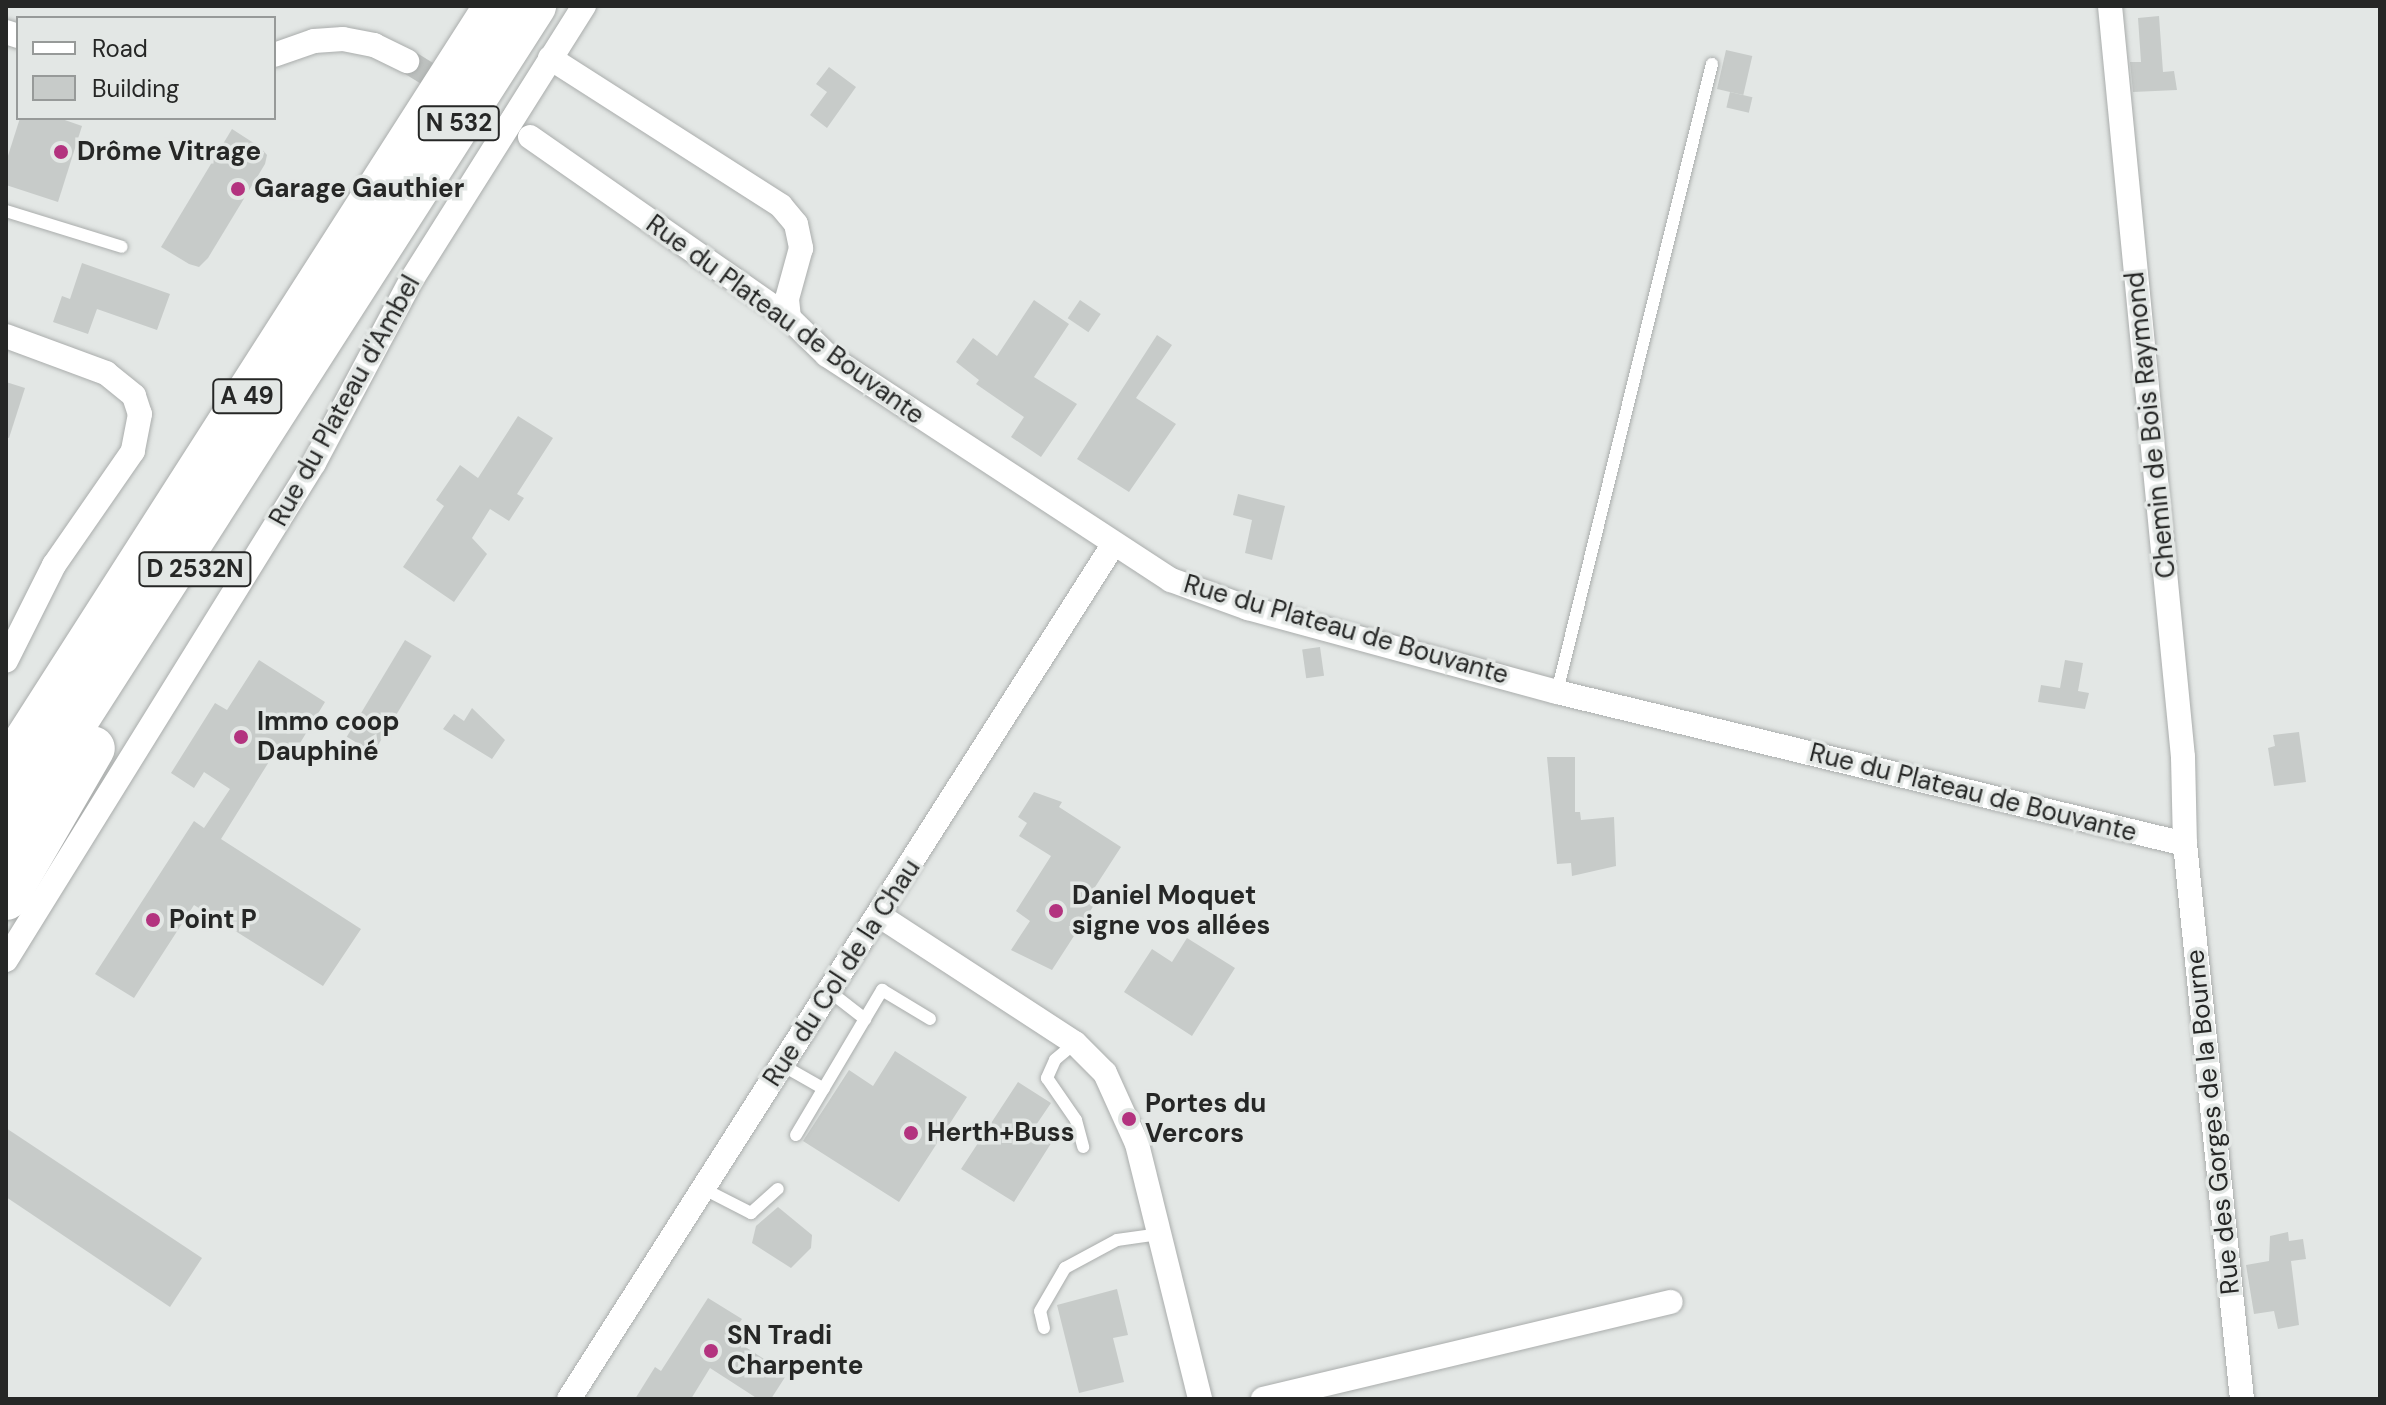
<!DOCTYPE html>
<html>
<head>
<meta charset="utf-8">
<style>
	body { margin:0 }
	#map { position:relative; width:2386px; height:1405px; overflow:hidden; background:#e3e7e5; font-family:"DM Sans",sans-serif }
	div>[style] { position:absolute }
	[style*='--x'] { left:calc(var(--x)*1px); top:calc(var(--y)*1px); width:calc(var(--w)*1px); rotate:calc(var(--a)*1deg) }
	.building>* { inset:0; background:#c7cbc9; transform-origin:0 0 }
	.street-tunnel>* { height:24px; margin-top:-12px; transform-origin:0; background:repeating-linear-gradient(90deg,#bdc1bf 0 24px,transparent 0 36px) }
	.roads { filter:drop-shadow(0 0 2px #aaadac) drop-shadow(0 0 2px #aaadac) }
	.lane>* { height:12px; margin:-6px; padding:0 6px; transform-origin:6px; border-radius:6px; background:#fff }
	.street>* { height:24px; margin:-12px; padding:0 12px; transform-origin:12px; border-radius:12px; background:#fff }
	.highway>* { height:44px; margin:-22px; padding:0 22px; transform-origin:22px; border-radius:22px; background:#fff }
	.dots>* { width:22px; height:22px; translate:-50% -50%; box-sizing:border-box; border:4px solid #e3e7e5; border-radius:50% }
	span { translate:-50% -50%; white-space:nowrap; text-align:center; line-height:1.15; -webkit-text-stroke:7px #e3e7e5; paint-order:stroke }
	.shield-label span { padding:2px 6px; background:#e3e7e5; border:2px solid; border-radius:6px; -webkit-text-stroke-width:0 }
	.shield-label { font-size:24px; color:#262726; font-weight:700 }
	.poi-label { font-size:26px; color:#262726; font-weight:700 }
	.left { translate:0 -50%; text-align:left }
	.street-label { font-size:26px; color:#262726 }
	.frame { position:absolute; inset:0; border:8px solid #262726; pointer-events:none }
	.legend { position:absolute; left:16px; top:16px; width:260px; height:104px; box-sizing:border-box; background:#e3e7e5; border:2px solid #979a99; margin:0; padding:10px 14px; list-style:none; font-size:24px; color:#262726 }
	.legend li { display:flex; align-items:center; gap:16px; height:40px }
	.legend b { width:40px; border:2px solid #979a99 }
</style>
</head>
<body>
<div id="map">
	<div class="building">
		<i style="clip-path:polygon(2159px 16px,2163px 72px,2174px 71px,2177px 90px,2133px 92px,2130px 62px,2141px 62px,2138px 18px)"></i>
		<i style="left:1726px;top:50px;width:27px;height:40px;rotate:13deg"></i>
		<i style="clip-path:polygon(829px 67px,856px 87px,827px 128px,810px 115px,827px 92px,816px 84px)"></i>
		<i style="left:1730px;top:92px;width:23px;height:16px;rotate:13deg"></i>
		<i style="clip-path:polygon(20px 118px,59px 118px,82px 126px,58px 202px,6px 185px,6px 162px)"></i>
		<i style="clip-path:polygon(232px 129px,260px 147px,267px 155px,265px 164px,208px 258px,199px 267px,189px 264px,161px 247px)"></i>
		<i style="clip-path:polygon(82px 263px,170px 294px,157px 330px,97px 309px,88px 334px,53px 322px,62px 296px,70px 299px)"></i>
		<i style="clip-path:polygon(1034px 300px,1069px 324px,1034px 377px,1077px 404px,1041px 457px,1011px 437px,1024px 417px,976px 384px,979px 380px,956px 362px,973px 338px,997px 356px)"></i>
		<i style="left:1080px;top:300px;width:25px;height:22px;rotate:34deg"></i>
		<i style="clip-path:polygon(1157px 335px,1172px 345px,1136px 398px,1176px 424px,1129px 492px,1077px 459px)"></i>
		<i style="clip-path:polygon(6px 382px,25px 388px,9px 438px,6px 437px)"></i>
		<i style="clip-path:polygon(518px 416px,553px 438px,517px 494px,524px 498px,509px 521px,490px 509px,472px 538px,487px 554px,454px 602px,403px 567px,444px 506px,436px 500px,460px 465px,478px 478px)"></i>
		<i style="clip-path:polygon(1238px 494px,1285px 506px,1272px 560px,1245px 553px,1252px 520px,1233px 515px)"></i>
		<i style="left:405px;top:640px;width:31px;height:113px;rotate:31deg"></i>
		<i style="left:1320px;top:647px;width:29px;height:18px;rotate:82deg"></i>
		<i style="clip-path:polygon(259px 660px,325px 702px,294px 753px,280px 744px,221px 839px,361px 929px,323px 986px,194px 905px,134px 998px,95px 974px,194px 821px,204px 828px,230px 789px,204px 772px,194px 788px,171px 773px,215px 703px,227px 710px)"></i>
		<i style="clip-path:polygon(2065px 660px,2083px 663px,2078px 691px,2089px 693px,2085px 709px,2038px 702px,2041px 685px,2060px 688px)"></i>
		<i style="clip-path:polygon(472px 708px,505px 740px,492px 759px,443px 729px,454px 714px,464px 721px)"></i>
		<i style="clip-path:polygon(2299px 732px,2306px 782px,2274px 786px,2268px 748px,2275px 746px,2273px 735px)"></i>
		<i style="clip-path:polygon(1547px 757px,1575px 757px,1575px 812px,1580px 812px,1581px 820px,1614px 817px,1616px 866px,1572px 876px,1571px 863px,1557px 864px)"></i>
		<i style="clip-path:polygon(1034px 792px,1062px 802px,1059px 807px,1121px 847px,1086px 901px,1094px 905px,1052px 970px,1011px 950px,1030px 921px,1016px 911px,1051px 856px,1019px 836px,1027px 823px,1018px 817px)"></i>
		<i style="clip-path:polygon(1187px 938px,1235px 968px,1192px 1036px,1124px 992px,1152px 949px,1172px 962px)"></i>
		<i style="clip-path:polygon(895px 1051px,967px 1097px,899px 1202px,803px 1141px,849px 1070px,873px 1086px)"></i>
		<i style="clip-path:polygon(1018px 1082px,1051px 1103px,1036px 1125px,1055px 1137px,1014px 1202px,961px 1169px)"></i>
		<i style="clip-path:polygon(6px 1128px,202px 1258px,170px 1307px,6px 1197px)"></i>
		<i style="clip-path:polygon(778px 1207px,812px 1235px,811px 1248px,791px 1268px,752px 1243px,756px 1226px)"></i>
		<i style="clip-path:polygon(2288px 1232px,2289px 1241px,2303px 1239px,2306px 1259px,2291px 1261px,2299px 1325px,2278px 1329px,2274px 1311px,2254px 1314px,2246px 1265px,2269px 1261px,2270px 1236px)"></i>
		<i style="clip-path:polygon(1117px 1289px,1128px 1335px,1113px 1338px,1124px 1382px,1079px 1393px,1057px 1305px)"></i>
		<i style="clip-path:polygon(708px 1298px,742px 1319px,730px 1337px,787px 1374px,771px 1399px,758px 1399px,710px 1368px,691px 1399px,635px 1399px,655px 1367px,661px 1371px)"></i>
	</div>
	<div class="street-tunnel">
		<i style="--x:407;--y:61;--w:145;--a:31.7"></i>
	</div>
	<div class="roads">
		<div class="lane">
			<i style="--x:6;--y:211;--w:121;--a:17.2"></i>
			<i style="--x:1557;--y:692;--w:647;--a:-76.14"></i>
			<i style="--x:829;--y:991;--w:46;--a:37.9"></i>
			<i style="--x:1075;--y:1043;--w:26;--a:140"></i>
			<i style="--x:1055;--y:1060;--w:20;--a:114"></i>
			<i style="--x:1047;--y:1078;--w:51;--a:55.4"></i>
			<i style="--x:1076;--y:1120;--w:28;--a:75"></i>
			<i style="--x:782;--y:1065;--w:48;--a:29.7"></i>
			<i style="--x:796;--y:1135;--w:169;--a:-59.3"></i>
			<i style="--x:882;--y:990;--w:56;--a:31.1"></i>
			<i style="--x:704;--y:1189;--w:53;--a:27.1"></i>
			<i style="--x:751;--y:1213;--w:36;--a:-42"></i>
			<i style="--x:1044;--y:1328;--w:17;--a:-103"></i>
			<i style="--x:1040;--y:1311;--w:50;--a:-59.8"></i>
			<i style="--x:1065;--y:1268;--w:59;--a:-28.3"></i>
			<i style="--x:1117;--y:1240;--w:42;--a:-8.1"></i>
		</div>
		<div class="street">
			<i style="--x:2110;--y:6;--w:755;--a:84.45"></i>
			<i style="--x:2183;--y:757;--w:87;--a:88.7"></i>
			<i style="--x:2185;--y:844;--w:558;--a:84.14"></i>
			<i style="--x:6;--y:32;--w:13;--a:18"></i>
			<i style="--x:274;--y:55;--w:42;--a:-19.3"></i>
			<i style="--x:314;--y:41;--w:29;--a:-4"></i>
			<i style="--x:343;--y:39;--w:32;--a:11"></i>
			<i style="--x:374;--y:45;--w:37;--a:26"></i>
			<i style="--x:550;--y:58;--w:274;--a:32.6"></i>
			<i style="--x:781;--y:206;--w:23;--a:50"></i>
			<i style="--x:796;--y:224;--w:25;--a:78"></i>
			<i style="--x:801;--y:248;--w:53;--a:105.4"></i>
			<i style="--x:787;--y:299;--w:19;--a:84"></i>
			<i style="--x:530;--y:137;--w:316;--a:34.9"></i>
			<i style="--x:789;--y:318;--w:53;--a:44.2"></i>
			<i style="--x:827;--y:355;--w:411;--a:33.2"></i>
			<i style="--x:1171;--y:580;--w:82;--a:20"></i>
			<i style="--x:1248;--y:608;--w:320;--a:15.2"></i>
			<i style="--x:1557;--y:692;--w:646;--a:13.61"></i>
			<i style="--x:6;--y:336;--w:107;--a:20.3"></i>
			<i style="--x:106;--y:373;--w:36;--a:39"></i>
			<i style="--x:134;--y:396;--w:19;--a:72"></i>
			<i style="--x:140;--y:414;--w:38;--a:101"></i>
			<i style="--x:133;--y:451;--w:139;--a:124.7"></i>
			<i style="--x:54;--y:565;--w:107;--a:116.6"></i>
			<i style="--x:880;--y:916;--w:233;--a:33.1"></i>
			<i style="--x:1075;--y:1043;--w:42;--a:45"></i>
			<i style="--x:1105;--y:1073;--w:78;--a:65.7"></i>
			<i style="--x:1137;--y:1144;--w:263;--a:76.1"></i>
			<i style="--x:6;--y:960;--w:585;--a:-58.21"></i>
			<i style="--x:314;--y:463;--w:208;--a:-62"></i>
			<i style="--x:412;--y:279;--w:323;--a:-57.8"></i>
			<i style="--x:569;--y:1399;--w:1013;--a:-57.5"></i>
			<i style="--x:1263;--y:1399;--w:419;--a:-13.4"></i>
		</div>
		<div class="highway">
			<i style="--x:6;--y:772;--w:909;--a:-57.39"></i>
			<i style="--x:6;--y:830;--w:979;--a:-57.35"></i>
			<i style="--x:6;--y:898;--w:173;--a:-59.9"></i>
		</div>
	</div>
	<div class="dots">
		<i style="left:61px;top:152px;background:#b3337f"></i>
		<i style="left:238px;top:189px;background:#b3337f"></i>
		<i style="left:241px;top:737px;background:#b3337f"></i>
		<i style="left:1056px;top:911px;background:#b3337f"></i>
		<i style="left:153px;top:920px;background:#b3337f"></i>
		<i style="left:1129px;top:1119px;background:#b3337f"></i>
		<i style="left:911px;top:1133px;background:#b3337f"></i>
		<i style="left:711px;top:1351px;background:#b3337f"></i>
	</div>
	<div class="shield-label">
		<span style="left:459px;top:123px">N 532</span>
		<span style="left:247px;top:396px">A 49</span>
		<span style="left:195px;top:569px">D 2532N</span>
	</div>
	<div class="poi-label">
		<span class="left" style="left:77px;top:152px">Drôme Vitrage</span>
		<span class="left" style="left:254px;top:189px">Garage Gauthier</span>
		<span class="left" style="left:257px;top:737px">Immo coop<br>Dauphiné</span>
		<span class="left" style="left:1072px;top:911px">Daniel Moquet<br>signe vos allées</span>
		<span class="left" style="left:169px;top:920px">Point P</span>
		<span class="left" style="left:1145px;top:1119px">Portes du<br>Vercors</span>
		<span class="left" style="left:927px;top:1133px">Herth+Buss</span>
		<span class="left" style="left:727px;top:1351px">SN Tradi<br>Charpente</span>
	</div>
	<div class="street-label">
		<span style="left:785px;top:320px;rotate:36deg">Rue du Plateau de Bouvante</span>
		<span style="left:345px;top:401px;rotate:-61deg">Rue du Plateau d'Ambel</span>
		<span style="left:2151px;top:425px;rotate:-96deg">Chemin de Bois Raymond</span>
		<span style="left:1346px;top:630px;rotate:16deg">Rue du Plateau de Bouvante</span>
		<span style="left:1973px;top:793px;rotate:14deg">Rue du Plateau de Bouvante</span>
		<span style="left:842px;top:973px;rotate:-57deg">Rue du Col de la Chau</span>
		<span style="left:2213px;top:1122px;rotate:-96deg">Rue des Gorges de la Bourne</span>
	</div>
	<div class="frame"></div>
	<ul class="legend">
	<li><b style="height:10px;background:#fff"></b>Road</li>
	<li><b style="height:22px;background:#c7cbc9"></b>Building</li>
	</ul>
</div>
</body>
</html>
